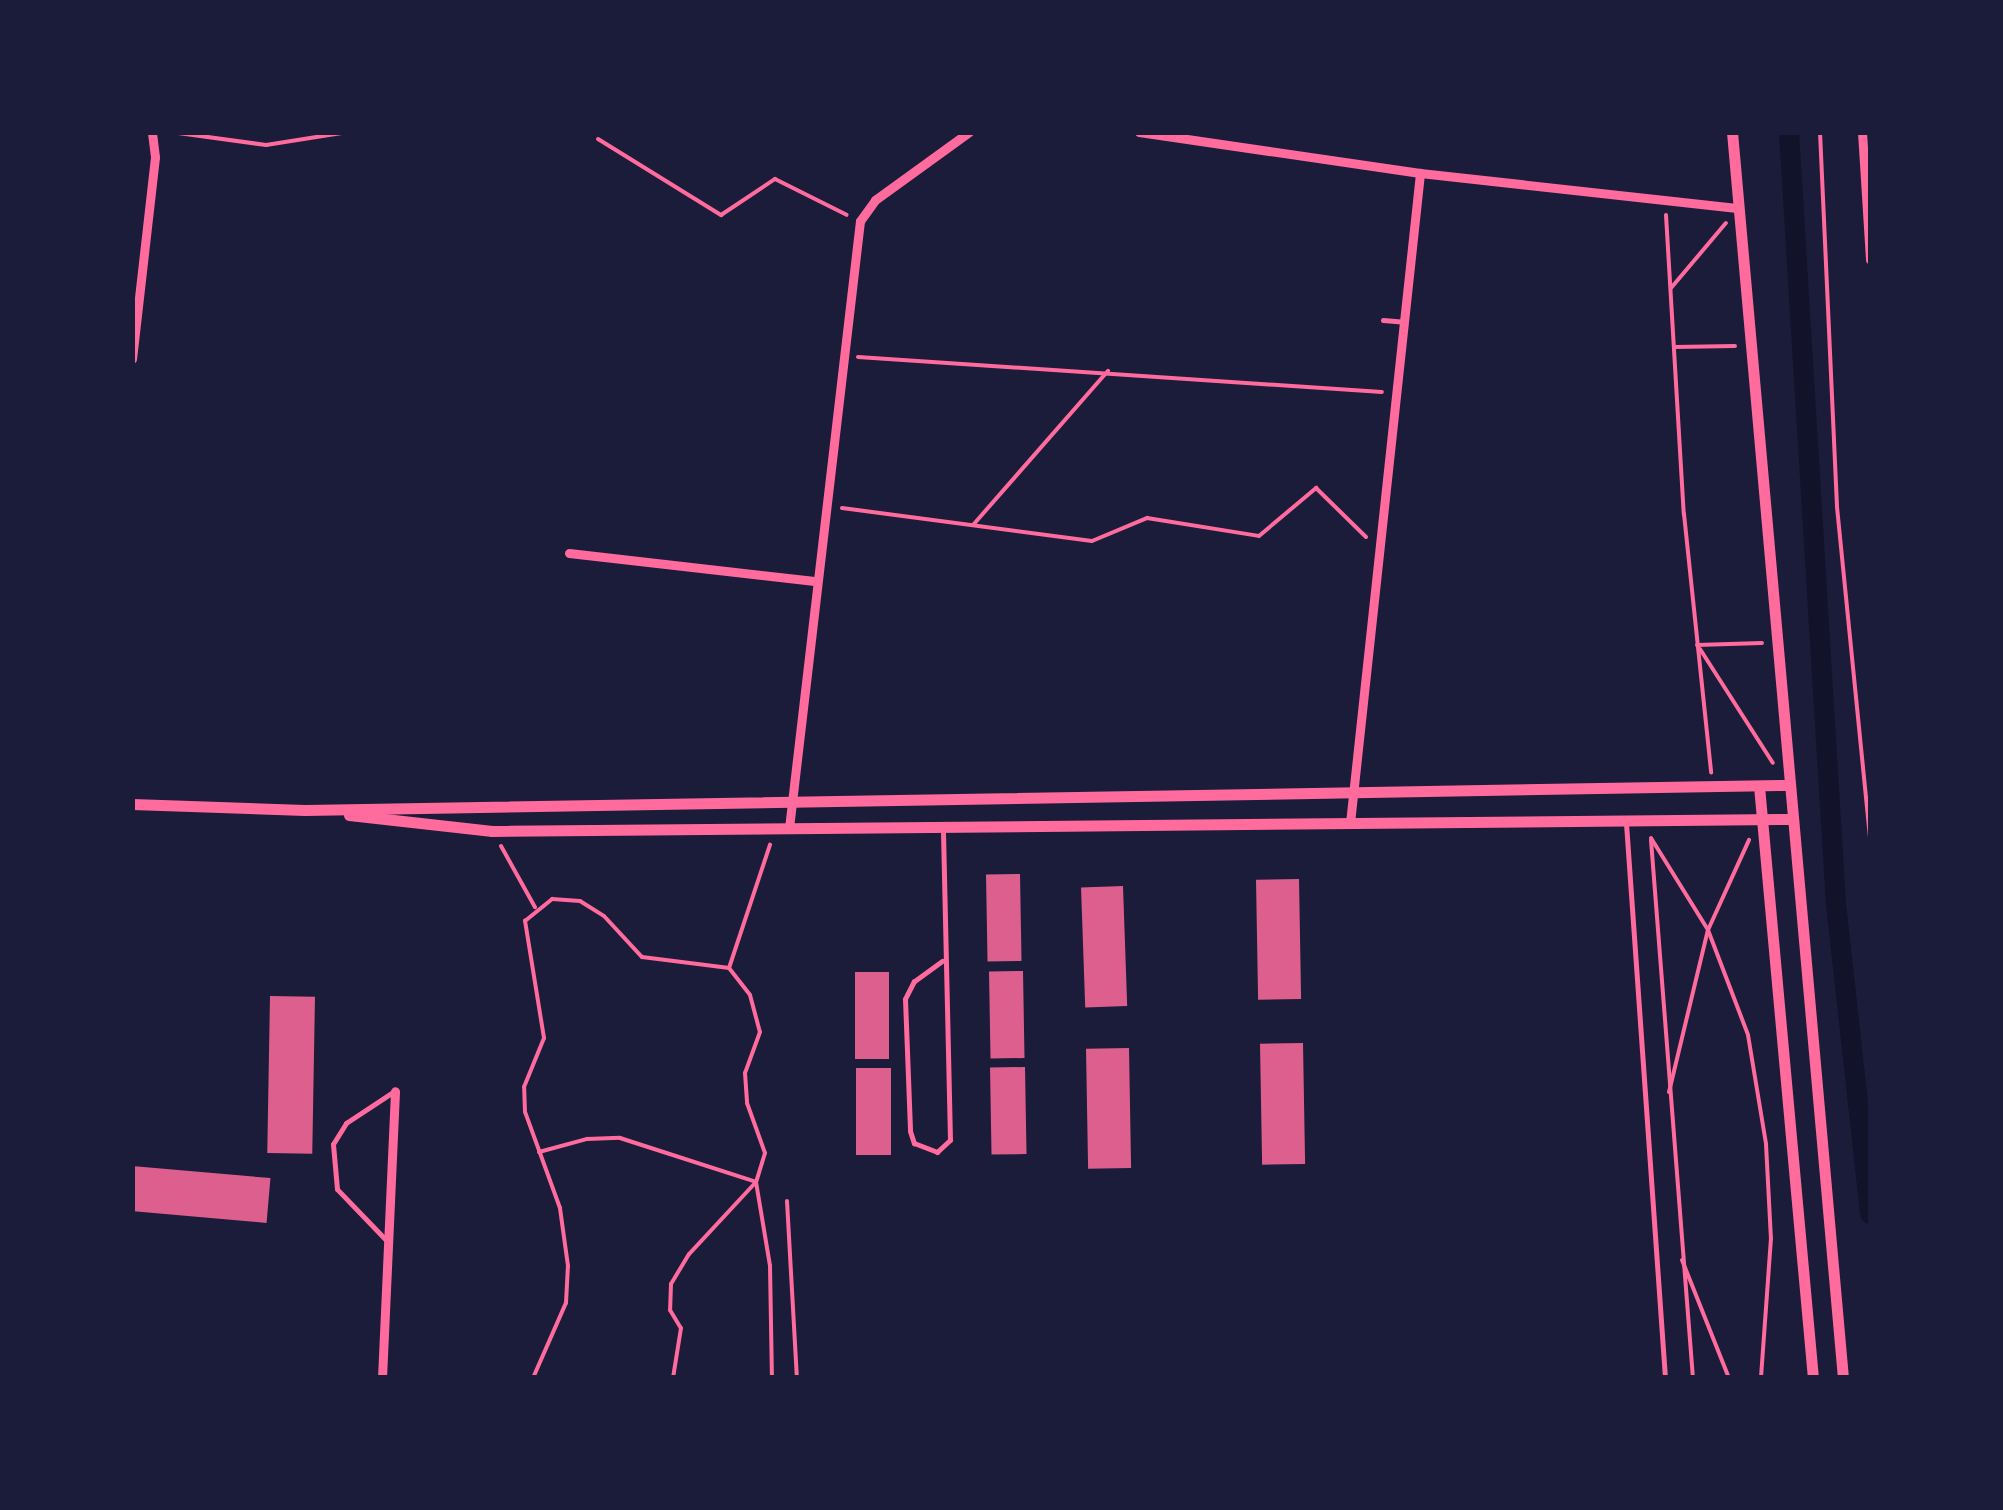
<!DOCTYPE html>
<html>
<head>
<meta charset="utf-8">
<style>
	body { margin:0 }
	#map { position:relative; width:2003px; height:1510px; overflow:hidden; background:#1b1b3a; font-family:"Fira Sans Condensed",sans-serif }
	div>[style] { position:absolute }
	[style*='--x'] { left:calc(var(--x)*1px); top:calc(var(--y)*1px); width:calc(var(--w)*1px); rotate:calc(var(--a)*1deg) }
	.canal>* { height:20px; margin:-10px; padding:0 10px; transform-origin:10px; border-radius:10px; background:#12122b }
	.building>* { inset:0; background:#dd5f8e; transform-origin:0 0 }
	.path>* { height:4px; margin:-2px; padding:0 2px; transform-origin:2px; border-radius:2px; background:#ff6b9d }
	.service>* { height:5px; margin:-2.5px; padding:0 2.5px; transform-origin:2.5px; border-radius:2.5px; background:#ff6b9d }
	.minor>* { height:9px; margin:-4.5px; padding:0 4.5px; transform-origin:4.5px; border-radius:4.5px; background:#ff6b9d }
	.tertiary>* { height:11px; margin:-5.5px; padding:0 5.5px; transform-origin:5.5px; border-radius:5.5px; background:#ff6b9d }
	span { translate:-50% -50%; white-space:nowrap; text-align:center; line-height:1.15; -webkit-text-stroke:8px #1b1b3a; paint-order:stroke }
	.frame { position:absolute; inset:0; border:135px solid #1b1b3a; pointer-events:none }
</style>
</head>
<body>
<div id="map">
	<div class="canal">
		<i style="--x:1789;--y:132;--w:773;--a:86.52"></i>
		<i style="--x:1836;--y:904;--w:312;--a:83.7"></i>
	</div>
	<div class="building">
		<i style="left:1020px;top:874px;width:87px;height:34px;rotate:89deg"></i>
		<i style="left:1299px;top:879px;width:120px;height:43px;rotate:89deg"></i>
		<i style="left:1123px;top:886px;width:120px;height:42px;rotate:88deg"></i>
		<i style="left:1023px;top:971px;width:87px;height:34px;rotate:89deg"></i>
		<i style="left:855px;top:972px;width:34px;height:87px"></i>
		<i style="left:270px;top:996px;width:45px;height:157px;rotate:1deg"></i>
		<i style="left:1303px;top:1043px;width:121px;height:43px;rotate:89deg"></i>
		<i style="left:1129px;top:1048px;width:120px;height:43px;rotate:89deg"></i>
		<i style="left:1025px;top:1067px;width:87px;height:35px;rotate:89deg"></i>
		<i style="left:856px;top:1068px;width:35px;height:87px"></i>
		<i style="left:132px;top:1166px;width:139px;height:45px;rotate:5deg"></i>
	</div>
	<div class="path">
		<i style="--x:171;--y:132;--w:96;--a:7.8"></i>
		<i style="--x:266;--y:145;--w:83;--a:-9"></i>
		<i style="--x:1820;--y:132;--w:375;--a:87.4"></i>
		<i style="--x:1837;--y:507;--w:333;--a:84.3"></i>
		<i style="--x:598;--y:139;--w:145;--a:31.7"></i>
		<i style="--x:721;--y:215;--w:65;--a:-33.7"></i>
		<i style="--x:775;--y:179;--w:80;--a:26.6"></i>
		<i style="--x:1666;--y:215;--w:300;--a:86.6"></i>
		<i style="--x:1684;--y:514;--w:260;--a:84"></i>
		<i style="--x:1671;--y:288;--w:85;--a:-49.8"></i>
		<i style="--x:1674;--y:347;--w:61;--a:-0.9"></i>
		<i style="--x:858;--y:357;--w:525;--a:3.82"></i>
		<i style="--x:842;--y:508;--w:252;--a:7.5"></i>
		<i style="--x:1092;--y:541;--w:60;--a:-22.7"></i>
		<i style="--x:1147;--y:518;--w:113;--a:9.1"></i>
		<i style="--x:1259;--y:536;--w:75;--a:-40.1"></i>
		<i style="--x:1316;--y:488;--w:70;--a:44.4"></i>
		<i style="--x:973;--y:525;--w:205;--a:-48.8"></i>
		<i style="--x:1697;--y:645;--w:65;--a:-1.8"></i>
		<i style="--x:1700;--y:649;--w:135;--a:57.4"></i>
		<i style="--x:1651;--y:838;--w:108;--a:58.2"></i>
		<i style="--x:1708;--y:930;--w:112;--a:69.1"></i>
		<i style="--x:1748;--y:1035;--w:110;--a:80.6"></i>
		<i style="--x:1766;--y:1144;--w:94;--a:87"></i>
		<i style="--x:1771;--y:1238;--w:140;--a:94.1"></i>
		<i style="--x:1651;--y:840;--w:540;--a:85.54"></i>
		<i style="--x:501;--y:846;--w:70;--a:60.9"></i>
		<i style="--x:729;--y:968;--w:130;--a:-71.6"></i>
		<i style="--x:1669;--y:1092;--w:167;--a:-76.5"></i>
		<i style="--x:1708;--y:930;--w:99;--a:-65.5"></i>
		<i style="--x:539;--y:1152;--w:50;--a:-15.2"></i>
		<i style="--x:587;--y:1139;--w:33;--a:-2"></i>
		<i style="--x:620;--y:1138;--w:143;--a:17.9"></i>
		<i style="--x:756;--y:1182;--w:85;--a:80.5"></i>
		<i style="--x:770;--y:1266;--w:112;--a:89"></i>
		<i style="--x:787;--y:1201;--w:177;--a:86.8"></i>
		<i style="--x:1682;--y:1260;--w:127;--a:68.3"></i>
		<i style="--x:533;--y:1378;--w:82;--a:-66.3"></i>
		<i style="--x:566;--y:1303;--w:37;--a:-87"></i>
		<i style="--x:568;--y:1266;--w:59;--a:-97.9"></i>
		<i style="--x:560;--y:1208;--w:102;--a:-110"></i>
		<i style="--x:525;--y:1112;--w:25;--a:-92"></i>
		<i style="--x:524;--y:1087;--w:53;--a:-67.8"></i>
		<i style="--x:544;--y:1038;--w:119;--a:-99.2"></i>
		<i style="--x:525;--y:921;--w:35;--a:-39"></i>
		<i style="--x:552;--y:899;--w:28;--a:4"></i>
		<i style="--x:580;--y:901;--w:28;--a:32"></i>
		<i style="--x:604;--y:916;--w:56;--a:47.2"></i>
		<i style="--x:642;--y:957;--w:88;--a:7.2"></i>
		<i style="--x:729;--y:968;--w:34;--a:52"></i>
		<i style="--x:750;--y:995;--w:38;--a:75"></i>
		<i style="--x:760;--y:1032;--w:44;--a:110.1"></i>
		<i style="--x:745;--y:1073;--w:30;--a:86"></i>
		<i style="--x:747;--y:1103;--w:53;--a:70.2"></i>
		<i style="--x:765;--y:1153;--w:30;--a:107"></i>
		<i style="--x:756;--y:1182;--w:98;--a:132.9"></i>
		<i style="--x:689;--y:1254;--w:35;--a:121"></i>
		<i style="--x:671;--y:1284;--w:26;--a:92"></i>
		<i style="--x:670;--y:1310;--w:21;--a:59"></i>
		<i style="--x:681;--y:1328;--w:51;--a:99.1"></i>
	</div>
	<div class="service">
		<i style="--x:1383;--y:320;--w:21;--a:5"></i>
		<i style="--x:1626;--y:823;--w:556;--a:85.98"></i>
		<i style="--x:942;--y:961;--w:34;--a:144"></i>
		<i style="--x:914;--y:981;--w:20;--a:117"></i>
		<i style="--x:905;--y:999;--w:132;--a:87.8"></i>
		<i style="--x:910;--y:1131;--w:13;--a:72"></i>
		<i style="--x:914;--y:1143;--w:25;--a:21"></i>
		<i style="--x:937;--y:1152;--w:18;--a:-43"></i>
		<i style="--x:950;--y:1140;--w:313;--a:-91.3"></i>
		<i style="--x:387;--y:1241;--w:72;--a:-133.9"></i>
		<i style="--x:337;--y:1189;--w:45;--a:-95.1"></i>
		<i style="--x:333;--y:1144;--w:25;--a:-58"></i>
		<i style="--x:346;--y:1123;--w:56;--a:-33.4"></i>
	</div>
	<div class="minor">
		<i style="--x:1139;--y:132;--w:284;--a:8.3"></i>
		<i style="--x:1420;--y:173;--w:321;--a:6.3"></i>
		<i style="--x:1862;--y:132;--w:128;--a:86.4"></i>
		<i style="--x:132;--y:359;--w:203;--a:-83.5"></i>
		<i style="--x:155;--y:157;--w:25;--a:-97"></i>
		<i style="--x:569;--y:553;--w:247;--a:6.5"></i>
		<i style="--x:1350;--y:823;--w:654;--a:-83.85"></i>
		<i style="--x:789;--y:828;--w:611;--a:-83.33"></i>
		<i style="--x:860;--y:221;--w:26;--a:-54"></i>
		<i style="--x:875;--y:200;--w:116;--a:-35.9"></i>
		<i style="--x:382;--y:1378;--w:287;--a:-87.4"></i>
	</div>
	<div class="tertiary">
		<i style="--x:1732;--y:132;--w:1251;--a:84.91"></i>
		<i style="--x:1759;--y:786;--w:594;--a:84.79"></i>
		<i style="--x:132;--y:804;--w:173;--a:2"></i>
		<i style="--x:305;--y:810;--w:1482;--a:-0.97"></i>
		<i style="--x:349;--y:815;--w:144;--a:6.4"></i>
		<i style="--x:492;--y:831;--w:1298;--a:-0.53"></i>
	</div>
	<div class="frame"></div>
</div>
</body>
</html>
